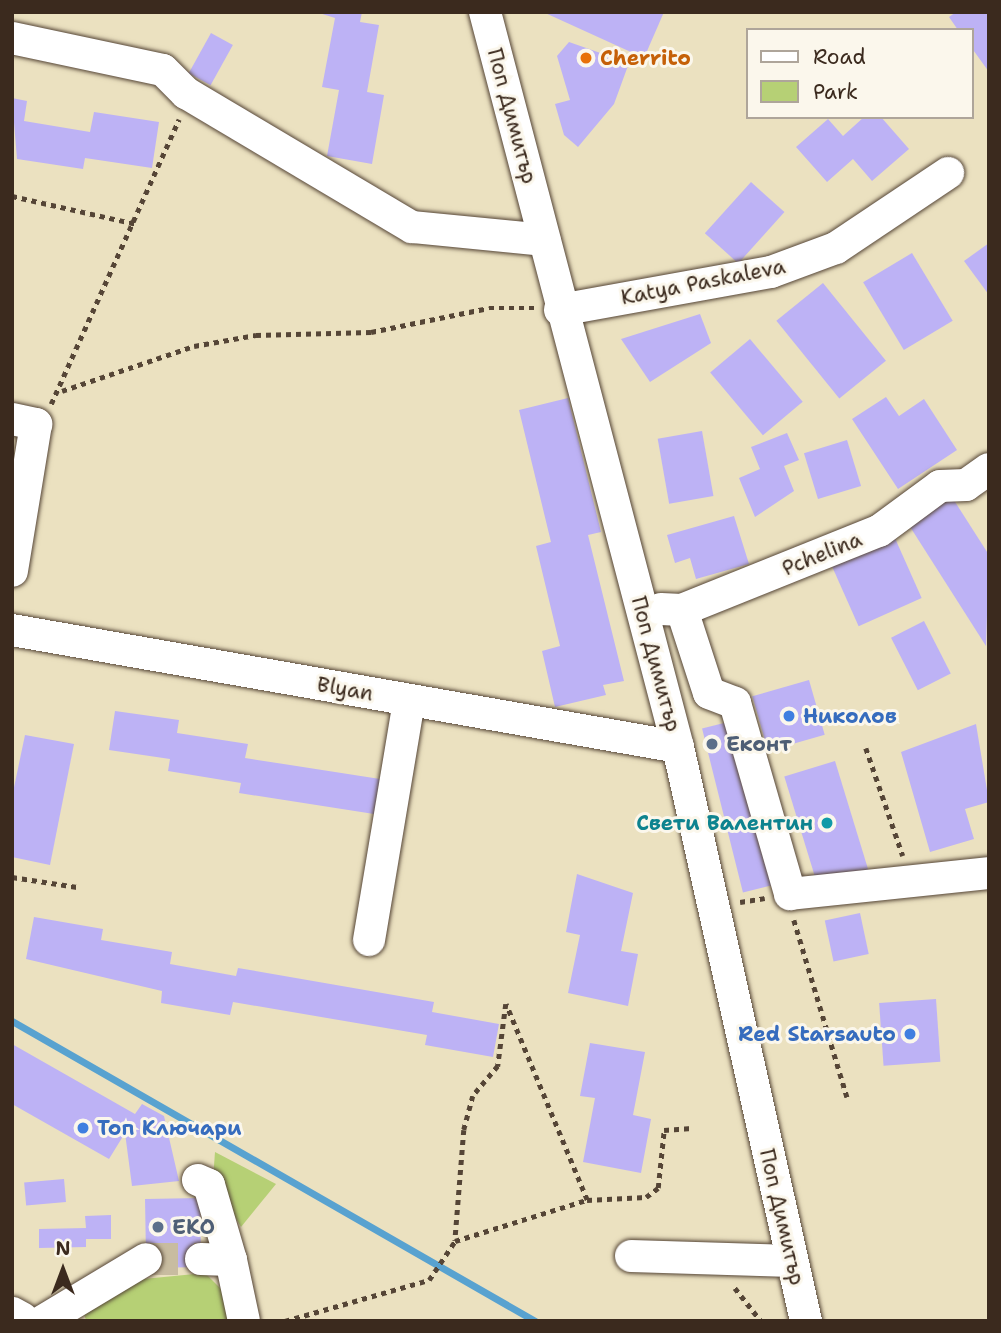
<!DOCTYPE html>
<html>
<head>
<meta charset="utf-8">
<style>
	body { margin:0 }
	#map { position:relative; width:1001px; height:1333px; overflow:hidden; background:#ebe1c0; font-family:"Shantell Sans",sans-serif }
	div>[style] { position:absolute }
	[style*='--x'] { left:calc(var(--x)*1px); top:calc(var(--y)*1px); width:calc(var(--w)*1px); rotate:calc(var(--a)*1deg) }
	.green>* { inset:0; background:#b6d075 }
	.stream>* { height:7px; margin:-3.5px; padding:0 3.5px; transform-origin:3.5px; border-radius:3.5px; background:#58a2d0 }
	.building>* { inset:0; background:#bdb2f5; transform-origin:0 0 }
	.minor-tunnel>* { height:32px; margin-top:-16px; transform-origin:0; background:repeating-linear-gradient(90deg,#c8bca0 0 32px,transparent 0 48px) }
	.path>* { height:4.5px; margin-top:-2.25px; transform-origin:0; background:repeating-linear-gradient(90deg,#554536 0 5px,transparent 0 10px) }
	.roads { filter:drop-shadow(0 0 2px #554536) drop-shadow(0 0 2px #554536) }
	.minor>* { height:32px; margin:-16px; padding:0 16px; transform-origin:16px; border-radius:16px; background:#fff }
	.major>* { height:38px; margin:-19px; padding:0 19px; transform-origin:19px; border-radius:19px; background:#fff }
	.dots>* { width:19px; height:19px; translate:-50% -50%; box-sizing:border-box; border:4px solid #fbf7ec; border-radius:50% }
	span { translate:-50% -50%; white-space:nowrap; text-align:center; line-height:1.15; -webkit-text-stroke:6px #fbf7ec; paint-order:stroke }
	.food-label { font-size:21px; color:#c56008; font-weight:700 }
	.left { translate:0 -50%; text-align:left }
	.street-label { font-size:21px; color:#3b2a1e }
	.shop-label { font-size:21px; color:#366cbe; font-weight:700 }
	.right { translate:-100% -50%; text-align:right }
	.service-label { font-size:21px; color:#4e5e75; font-weight:700 }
	.culture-label { font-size:21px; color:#0d838f; font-weight:700 }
	.frame { position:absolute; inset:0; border:14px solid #3b2a1e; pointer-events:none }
	.legend { position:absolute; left:746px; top:28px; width:228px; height:91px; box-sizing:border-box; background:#fbf7ec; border:2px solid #aea59a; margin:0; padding:9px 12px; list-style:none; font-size:21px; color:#3b2a1e }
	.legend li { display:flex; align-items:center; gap:14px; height:35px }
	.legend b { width:35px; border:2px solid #aea59a }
	.north { position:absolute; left:28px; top:1235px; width:70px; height:70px; -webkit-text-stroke:5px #fbf7ec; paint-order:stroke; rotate:0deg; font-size:19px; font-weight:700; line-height:28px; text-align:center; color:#3b2a1e }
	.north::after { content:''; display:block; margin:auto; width:24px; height:32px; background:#3b2a1e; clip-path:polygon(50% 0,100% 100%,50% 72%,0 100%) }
</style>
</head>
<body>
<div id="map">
	<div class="green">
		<i style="clip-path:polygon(215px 1152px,276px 1184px,241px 1227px,213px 1179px)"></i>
		<i style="clip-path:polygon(205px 1273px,226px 1294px,231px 1321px,86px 1320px,84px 1314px,133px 1280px)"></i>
	</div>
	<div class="stream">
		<i style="--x:12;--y:1021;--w:603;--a:29.84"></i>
	</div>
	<div class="building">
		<i style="clip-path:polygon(316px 12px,362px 12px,360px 22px,379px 25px,367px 92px,384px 95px,372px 164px,327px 156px,339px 90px,322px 87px,335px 18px)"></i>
		<i style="clip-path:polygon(543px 12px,664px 12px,644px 58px)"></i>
		<i style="clip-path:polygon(956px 12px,989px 12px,989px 72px,971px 47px,971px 30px,958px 30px,949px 17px)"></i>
		<i style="left:211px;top:33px;width:25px;height:46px;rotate:29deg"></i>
		<i style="clip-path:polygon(569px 42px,629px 63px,614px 104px,578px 147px,564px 135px,555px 104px,570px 100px,557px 56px)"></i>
		<i style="clip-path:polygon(12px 98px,27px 101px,24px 121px,90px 132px,94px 112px,159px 122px,152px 168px,85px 158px,83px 169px,17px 159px)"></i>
		<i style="clip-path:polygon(864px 117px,881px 117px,909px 149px,872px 181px,853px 159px,827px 182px,796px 147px,828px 119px,843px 136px)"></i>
		<i style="left:751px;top:182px;width:45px;height:69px;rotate:42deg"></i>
		<i style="clip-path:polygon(989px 243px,989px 295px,964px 261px)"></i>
		<i style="left:912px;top:253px;width:79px;height:57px;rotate:59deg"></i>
		<i style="left:823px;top:283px;width:100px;height:60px;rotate:51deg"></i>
		<i style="clip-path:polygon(700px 314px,711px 343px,650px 382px,621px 339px)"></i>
		<i style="left:750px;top:339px;width:82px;height:52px;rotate:50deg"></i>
		<i style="clip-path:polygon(886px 397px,899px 416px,924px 399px,957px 450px,898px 489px,852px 419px)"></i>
		<i style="clip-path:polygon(568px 398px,601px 532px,588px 535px,624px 681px,603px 685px,606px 695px,555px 707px,542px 651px,560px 646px,536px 546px,551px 542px,519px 410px)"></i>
		<i style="left:702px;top:431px;width:66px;height:45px;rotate:80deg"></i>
		<i style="clip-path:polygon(787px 433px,799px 460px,784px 466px,794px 491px,755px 517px,739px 478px,760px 469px,751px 447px)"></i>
		<i style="left:847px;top:440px;width:48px;height:45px;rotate:73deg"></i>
		<i style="clip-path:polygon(950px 494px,989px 555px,986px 646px,907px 522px)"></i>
		<i style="clip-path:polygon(734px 516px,749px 564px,696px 579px,690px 558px,675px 563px,667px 535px)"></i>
		<i style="left:894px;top:536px;width:68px;height:69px;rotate:66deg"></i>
		<i style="left:924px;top:621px;width:59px;height:37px;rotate:63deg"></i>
		<i style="left:809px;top:680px;width:57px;height:59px;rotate:74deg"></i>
		<i style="clip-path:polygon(115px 711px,179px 720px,177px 733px,248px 744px,245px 758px,380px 779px,374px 814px,239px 793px,241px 783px,168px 771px,170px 759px,109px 750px)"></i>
		<i style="left:736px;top:720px;width:169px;height:35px;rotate:76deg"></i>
		<i style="clip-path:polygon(976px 724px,989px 802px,965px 809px,974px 839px,930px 852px,901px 752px)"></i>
		<i style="clip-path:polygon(25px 735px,74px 744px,50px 865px,12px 857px,12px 797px)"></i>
		<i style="left:835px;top:761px;width:114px;height:53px;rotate:73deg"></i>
		<i style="clip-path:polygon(577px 874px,633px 893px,621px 951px,638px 954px,628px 1006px,568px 993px,580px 935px,566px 932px)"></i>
		<i style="left:860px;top:913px;width:42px;height:36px;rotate:78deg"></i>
		<i style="clip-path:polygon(34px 917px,103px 929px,101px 940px,172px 952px,170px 964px,236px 976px,238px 968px,434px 1002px,432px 1012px,499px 1024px,493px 1057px,425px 1045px,427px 1035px,233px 1002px,230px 1015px,161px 1003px,162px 991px,26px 959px)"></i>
		<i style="left:936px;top:999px;width:63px;height:57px;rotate:86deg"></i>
		<i style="clip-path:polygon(590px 1043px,645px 1052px,633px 1115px,651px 1119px,641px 1173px,583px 1162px,595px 1098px,580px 1096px)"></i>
		<i style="clip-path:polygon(12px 1044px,135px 1114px,142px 1104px,164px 1116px,179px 1181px,132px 1186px,125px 1133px,109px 1159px,12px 1104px)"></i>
		<i style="left:64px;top:1179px;width:23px;height:40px;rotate:85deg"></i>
		<i style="left:200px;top:1198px;width:69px;height:55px;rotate:89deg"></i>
		<i style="clip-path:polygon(111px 1215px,111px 1239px,86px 1239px,86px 1247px,39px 1248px,39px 1229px,86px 1228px,85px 1216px)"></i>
	</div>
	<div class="minor-tunnel">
		<i style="--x:146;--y:1259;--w:55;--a:0"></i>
	</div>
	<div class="path">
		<i style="--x:12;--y:196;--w:127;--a:12.7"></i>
		<i style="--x:62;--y:391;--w:139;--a:-18.8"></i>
		<i style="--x:194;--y:346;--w:63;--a:-10.1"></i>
		<i style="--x:256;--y:335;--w:115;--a:-1.5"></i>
		<i style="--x:371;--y:332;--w:120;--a:-11.5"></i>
		<i style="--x:489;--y:308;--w:47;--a:0"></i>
		<i style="--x:51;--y:404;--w:312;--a:-65.8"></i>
		<i style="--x:866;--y:748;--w:114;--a:71.1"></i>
		<i style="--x:12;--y:877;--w:66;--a:8.7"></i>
		<i style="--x:740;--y:902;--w:25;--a:-9"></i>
		<i style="--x:794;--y:920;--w:185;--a:73.3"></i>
		<i style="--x:587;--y:1200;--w:59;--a:-2.9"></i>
		<i style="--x:646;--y:1197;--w:15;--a:-37"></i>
		<i style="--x:658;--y:1188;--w:58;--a:-84.1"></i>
		<i style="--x:664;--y:1130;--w:28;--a:-4"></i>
		<i style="--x:735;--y:1288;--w:42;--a:51.8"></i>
		<i style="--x:285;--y:1321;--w:150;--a:-15.9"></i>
		<i style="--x:429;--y:1280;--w:47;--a:-56.3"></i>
		<i style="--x:455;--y:1241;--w:138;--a:-17.3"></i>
		<i style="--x:587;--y:1200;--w:212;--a:-112.5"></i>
		<i style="--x:506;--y:1004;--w:63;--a:97.4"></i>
		<i style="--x:498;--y:1066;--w:39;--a:130"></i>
		<i style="--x:473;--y:1096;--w:35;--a:105"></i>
		<i style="--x:464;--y:1130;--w:111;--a:94.6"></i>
	</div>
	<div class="roads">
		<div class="minor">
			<i style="--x:485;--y:12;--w:760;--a:75.29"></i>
			<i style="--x:678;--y:747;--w:588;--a:77.43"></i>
			<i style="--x:12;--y:38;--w:154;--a:12"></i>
			<i style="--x:163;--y:70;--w:33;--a:45"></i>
			<i style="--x:186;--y:93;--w:263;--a:30.7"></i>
			<i style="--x:412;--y:227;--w:133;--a:5.6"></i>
			<i style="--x:560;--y:310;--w:214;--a:-10.2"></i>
			<i style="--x:771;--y:272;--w:69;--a:-20.3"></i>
			<i style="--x:836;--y:248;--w:135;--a:-33.8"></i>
			<i style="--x:12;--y:419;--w:25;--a:12"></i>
			<i style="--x:36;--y:424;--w:149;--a:99.3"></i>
			<i style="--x:661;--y:609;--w:21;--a:3"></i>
			<i style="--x:682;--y:610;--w:212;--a:-21.9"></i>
			<i style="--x:879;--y:531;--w:76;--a:-36.4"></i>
			<i style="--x:940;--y:486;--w:26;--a:-2"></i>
			<i style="--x:966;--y:485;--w:28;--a:-35"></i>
			<i style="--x:682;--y:610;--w:87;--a:72"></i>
			<i style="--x:709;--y:693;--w:28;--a:21"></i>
			<i style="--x:735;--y:703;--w:199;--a:73.9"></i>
			<i style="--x:790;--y:894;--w:200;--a:-6"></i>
			<i style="--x:12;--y:630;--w:676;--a:9.96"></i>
			<i style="--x:369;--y:940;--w:243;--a:-80.5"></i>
			<i style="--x:198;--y:1180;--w:12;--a:24"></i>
			<i style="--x:209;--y:1185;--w:78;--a:73.7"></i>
			<i style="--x:631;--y:1256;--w:161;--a:1.8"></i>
			<i style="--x:201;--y:1259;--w:30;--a:2"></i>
			<i style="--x:231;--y:1260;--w:62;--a:78"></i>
			<i style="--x:43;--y:1321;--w:120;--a:-31"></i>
		</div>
		<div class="major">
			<i style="--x:12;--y:1316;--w:10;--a:29"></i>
		</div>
	</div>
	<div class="dots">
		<i style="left:586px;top:58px;background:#e8710a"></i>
		<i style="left:789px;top:716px;background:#3f7fe0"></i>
		<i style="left:712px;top:744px;background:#5c6f8a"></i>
		<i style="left:827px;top:823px;background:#0f9aa8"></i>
		<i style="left:910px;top:1034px;background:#3f7fe0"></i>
		<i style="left:83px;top:1128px;background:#3f7fe0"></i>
		<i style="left:158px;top:1227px;background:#5c6f8a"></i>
	</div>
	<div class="food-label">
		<span class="left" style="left:600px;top:58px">Cherrito</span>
	</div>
	<div class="street-label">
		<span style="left:512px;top:116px;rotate:75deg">Поп Димитър</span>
		<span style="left:703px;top:282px;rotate:-11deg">Katya Paskaleva</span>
		<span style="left:822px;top:554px;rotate:-22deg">Pchelina</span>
		<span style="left:656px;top:664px;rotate:75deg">Поп Димитър</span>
		<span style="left:345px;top:689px;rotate:10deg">Blyan</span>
		<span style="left:782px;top:1217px;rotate:77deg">Поп Димитър</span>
	</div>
	<div class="shop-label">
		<span class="left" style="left:803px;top:716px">Николов</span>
		<span class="right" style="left:896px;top:1034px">Red Starsauto</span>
		<span class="left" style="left:97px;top:1128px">Топ Ключари</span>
	</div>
	<div class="service-label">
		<span class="left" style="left:726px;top:744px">Еконт</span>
		<span class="left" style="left:172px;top:1227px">EKO</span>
	</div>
	<div class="culture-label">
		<span class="right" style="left:813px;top:823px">Свети Валентин</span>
	</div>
	<div class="frame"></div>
	<ul class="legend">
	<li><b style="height:9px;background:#fff"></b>Road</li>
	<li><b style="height:19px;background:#b6d075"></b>Park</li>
	</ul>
	<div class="north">N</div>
</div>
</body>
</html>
